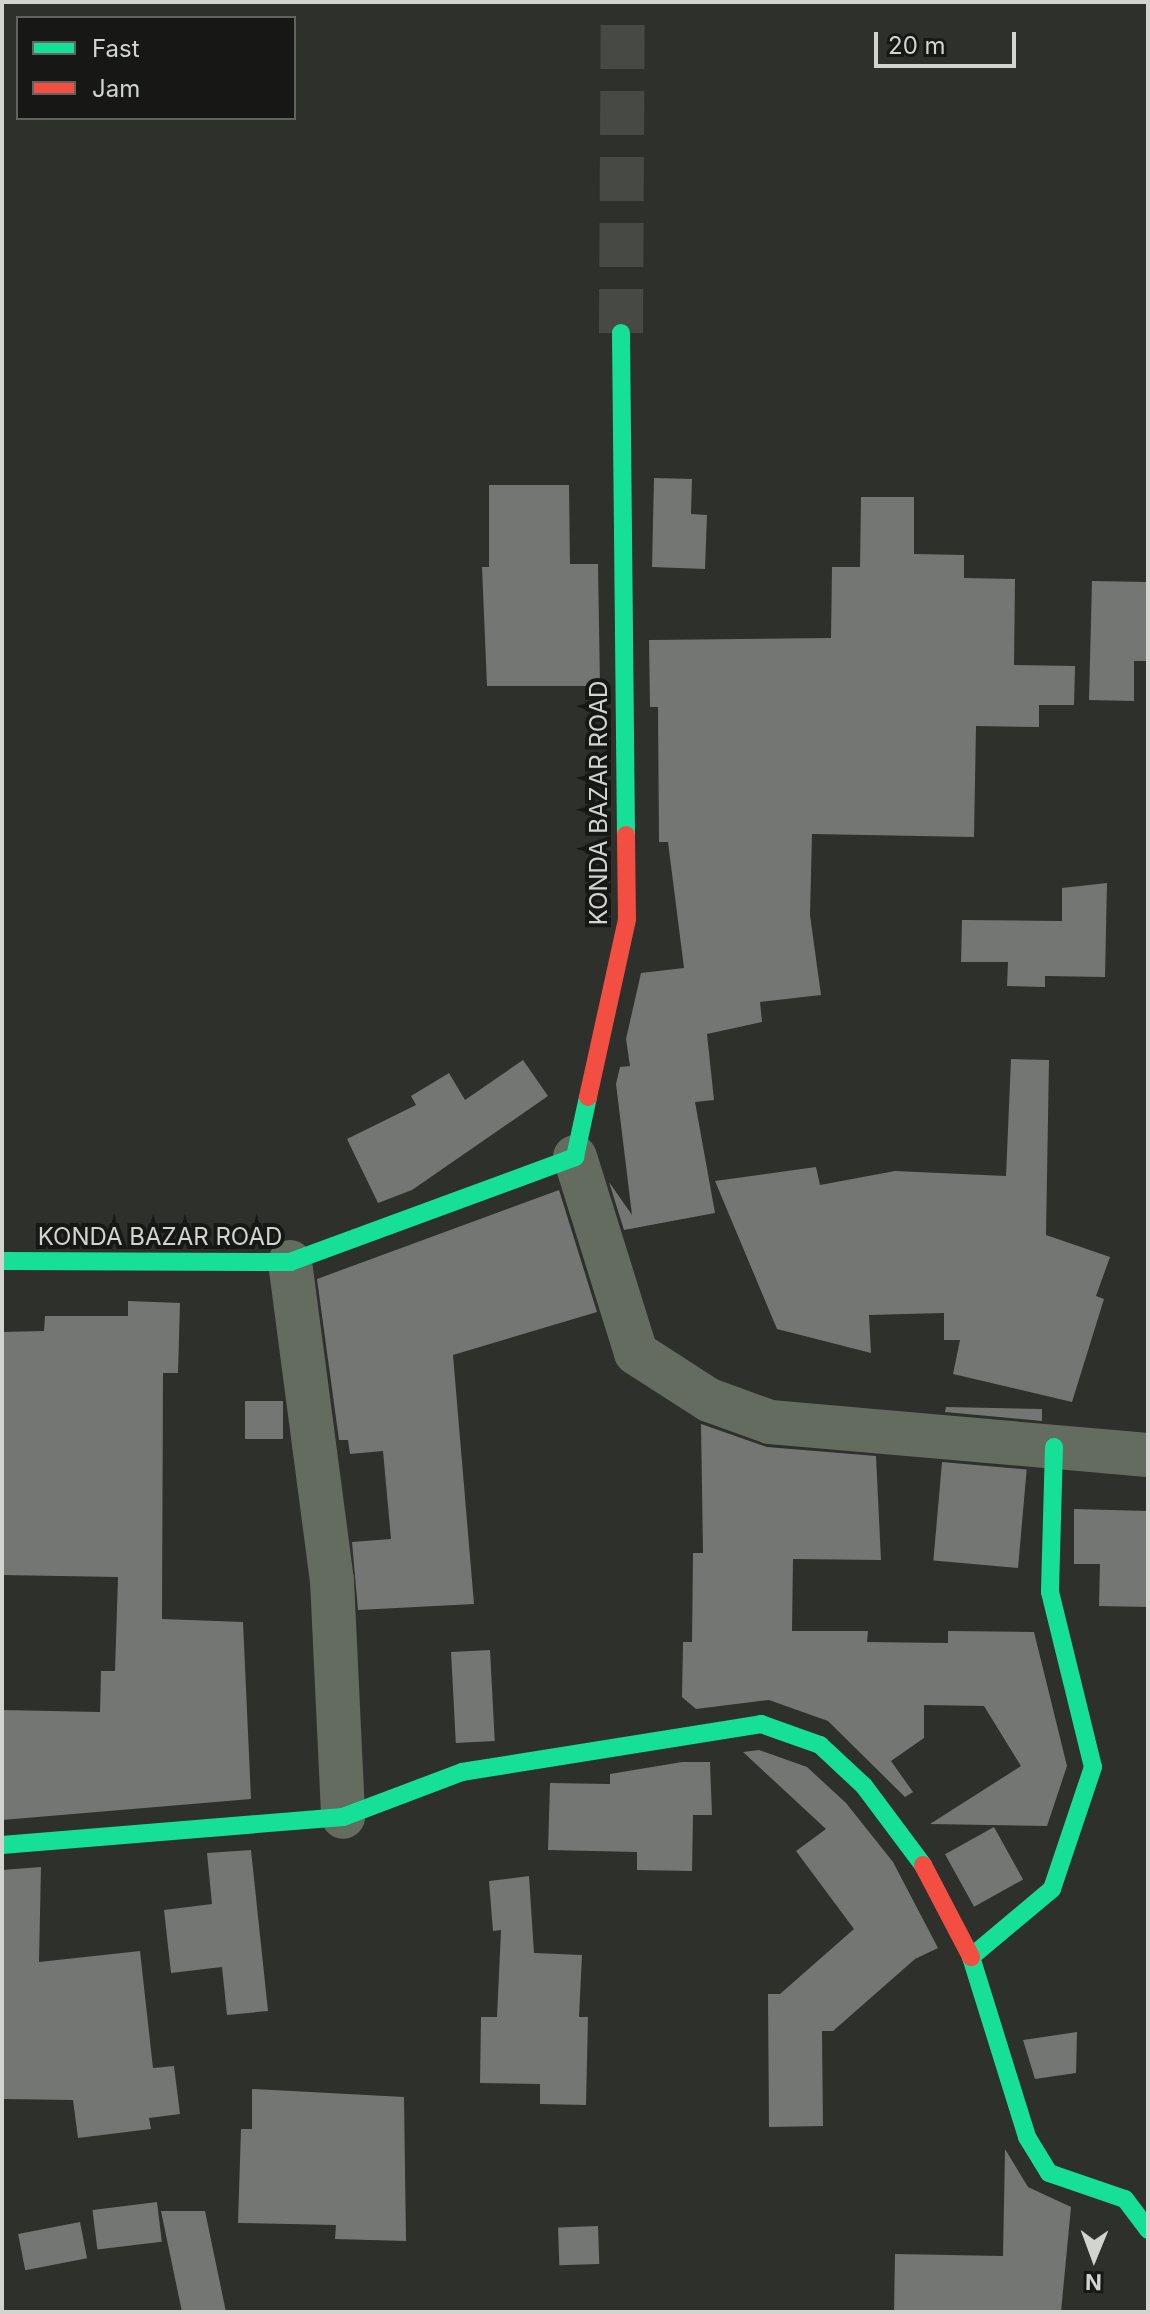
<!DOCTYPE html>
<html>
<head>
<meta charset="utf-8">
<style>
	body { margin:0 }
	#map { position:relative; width:1150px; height:2314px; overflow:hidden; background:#2d302b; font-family:Inter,sans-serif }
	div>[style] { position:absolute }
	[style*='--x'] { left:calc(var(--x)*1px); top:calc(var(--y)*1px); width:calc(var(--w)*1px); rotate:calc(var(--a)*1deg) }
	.building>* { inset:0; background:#737672; transform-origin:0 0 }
	.secondary-tunnel>* { height:44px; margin-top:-22px; transform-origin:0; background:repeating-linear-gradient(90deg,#464944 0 44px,transparent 0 66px) }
	.street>* { height:44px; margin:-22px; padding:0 22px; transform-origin:22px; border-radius:22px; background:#646b5f }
	.fast>* { height:18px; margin:-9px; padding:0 9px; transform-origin:9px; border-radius:9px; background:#16e098 }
	.jam>* { height:18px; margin:-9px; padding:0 9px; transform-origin:9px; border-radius:9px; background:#f24e42 }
	span { translate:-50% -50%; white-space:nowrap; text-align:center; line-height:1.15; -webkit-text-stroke:8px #171815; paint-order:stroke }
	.street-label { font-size:24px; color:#d1d4cf }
	.frame { position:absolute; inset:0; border:4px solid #d1d4cf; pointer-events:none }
	.legend { position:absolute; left:16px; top:16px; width:280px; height:104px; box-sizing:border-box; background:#171815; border:2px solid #61635f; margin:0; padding:10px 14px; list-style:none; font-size:24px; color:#d1d4cf }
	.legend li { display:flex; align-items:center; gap:16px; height:40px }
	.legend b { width:40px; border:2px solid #61635f }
	.north { position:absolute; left:1054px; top:2218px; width:80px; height:80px; -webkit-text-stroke:6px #171815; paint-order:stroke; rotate:181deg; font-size:22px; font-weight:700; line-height:32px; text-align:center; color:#d1d4cf }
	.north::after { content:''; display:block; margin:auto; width:28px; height:36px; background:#d1d4cf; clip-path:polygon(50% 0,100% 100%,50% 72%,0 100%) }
	.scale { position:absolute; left:874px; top:32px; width:142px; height:36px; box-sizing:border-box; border:4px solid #d1d4cf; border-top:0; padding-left:10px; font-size:24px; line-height:28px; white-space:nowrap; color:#d1d4cf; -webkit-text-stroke:6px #171815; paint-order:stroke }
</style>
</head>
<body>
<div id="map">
	<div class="building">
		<i style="clip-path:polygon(654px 478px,692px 479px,691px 514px,707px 515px,705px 569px,652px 567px)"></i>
		<i style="clip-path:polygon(489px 485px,569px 485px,570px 564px,598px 564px,600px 686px,487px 686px,482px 567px,489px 567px)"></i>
		<i style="clip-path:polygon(861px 497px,914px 497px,914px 554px,964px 555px,964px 578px,1015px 579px,1014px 665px,1075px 666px,1074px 705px,1039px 705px,1039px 727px,976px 726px,974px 837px,812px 834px,810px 915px,821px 995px,760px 1002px,762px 1022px,707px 1034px,714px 1100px,695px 1102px,715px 1213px,624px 1230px,609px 1182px,632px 1215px,616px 1084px,620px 1067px,630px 1066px,626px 1039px,641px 973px,684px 968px,668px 842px,659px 842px,658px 707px,650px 707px,649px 640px,831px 638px,832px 567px,860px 567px)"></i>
		<i style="clip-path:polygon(1092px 581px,1148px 582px,1148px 661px,1134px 661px,1134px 701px,1089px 700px)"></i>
		<i style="clip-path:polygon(1107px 883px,1105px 977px,1045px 976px,1045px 987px,1007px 986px,1008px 962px,961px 962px,962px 920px,1062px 921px,1062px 888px)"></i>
		<i style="clip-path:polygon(1011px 1059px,1049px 1060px,1046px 1235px,1110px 1257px,1096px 1296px,1104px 1299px,1072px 1402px,953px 1374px,960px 1340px,944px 1340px,944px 1313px,869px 1315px,871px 1353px,777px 1329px,715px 1181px,816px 1167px,820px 1185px,895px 1171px,1006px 1176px)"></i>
		<i style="clip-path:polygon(523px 1060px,548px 1096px,412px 1190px,378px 1203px,347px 1139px,416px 1105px,411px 1096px,449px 1073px,465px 1100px)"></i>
		<i style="clip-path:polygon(559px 1190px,597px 1312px,453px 1355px,474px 1604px,358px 1610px,352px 1542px,391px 1539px,383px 1451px,350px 1454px,348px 1440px,339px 1440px,317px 1279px)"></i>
		<i style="clip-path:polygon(128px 1301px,180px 1303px,178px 1373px,163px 1373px,162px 1619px,243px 1622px,251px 1799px,2px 1820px,2px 1710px,100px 1712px,101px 1671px,115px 1671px,118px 1577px,2px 1575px,2px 1332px,44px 1331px,45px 1316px,128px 1316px)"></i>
		<i style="left:245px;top:1401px;width:38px;height:38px"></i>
		<i style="clip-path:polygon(946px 1407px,1042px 1409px,1042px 1421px,945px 1412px)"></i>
		<i style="clip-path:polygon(701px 1424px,767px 1447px,876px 1456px,881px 1560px,793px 1559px,792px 1631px,868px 1631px,867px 1642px,948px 1643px,948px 1631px,1034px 1632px,1067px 1766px,1047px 1826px,930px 1824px,1021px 1766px,984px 1706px,924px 1705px,924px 1738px,891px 1761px,913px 1792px,905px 1797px,828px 1721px,769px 1700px,696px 1709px,682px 1697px,683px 1642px,692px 1642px,693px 1553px,703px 1553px)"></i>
		<i style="left:942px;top:1462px;width:85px;height:99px;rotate:5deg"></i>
		<i style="clip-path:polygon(1074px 1509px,1148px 1511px,1148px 1607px,1099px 1606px,1100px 1564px,1074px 1564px)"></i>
		<i style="left:490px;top:1650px;width:91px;height:39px;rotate:87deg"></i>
		<i style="clip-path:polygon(759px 1750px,807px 1767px,846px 1803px,893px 1862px,938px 1948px,915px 1959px,833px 2031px,822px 2031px,823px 2126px,769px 2127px,768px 1994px,780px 1994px,854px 1929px,796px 1851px,826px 1829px,743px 1752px)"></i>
		<i style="clip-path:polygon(682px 1762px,710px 1762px,712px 1815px,693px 1815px,692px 1871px,637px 1870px,637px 1852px,548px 1850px,550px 1783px,610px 1784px,610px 1774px)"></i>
		<i style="left:994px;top:1827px;width:60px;height:56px;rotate:61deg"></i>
		<i style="clip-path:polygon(251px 1850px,268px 2011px,227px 2015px,222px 1967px,171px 1973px,164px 1910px,212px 1904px,207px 1853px)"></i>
		<i style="clip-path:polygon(41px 1867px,39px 1962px,140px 1951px,153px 2068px,174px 2066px,180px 2114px,149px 2118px,151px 2129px,78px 2138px,73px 2100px,2px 2099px,2px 1870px)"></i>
		<i style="clip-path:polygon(529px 1876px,534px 1953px,582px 1955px,579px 2017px,588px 2017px,586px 2105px,540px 2104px,540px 2084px,480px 2083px,481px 2017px,497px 2017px,501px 1930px,493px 1931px,489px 1881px)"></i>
		<i style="clip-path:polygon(1077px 2032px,1076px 2073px,1035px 2079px,1023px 2040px)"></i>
		<i style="clip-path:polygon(252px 2089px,404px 2097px,406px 2241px,335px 2239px,336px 2225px,238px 2223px,241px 2129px,252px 2129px)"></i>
		<i style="clip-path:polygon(1005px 2149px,1028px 2187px,1071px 2207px,1061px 2312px,894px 2312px,895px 2254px,1003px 2256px)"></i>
		<i style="left:157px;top:2202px;width:40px;height:65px;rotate:83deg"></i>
		<i style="clip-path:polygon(161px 2211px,205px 2211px,226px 2312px,182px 2312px)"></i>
		<i style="left:80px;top:2222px;width:37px;height:63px;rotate:79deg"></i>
		<i style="left:598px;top:2226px;width:38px;height:40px;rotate:88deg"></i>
	</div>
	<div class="secondary-tunnel">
		<i style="--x:621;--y:333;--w:331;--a:-89.7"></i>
	</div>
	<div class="street">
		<i style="--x:575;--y:1157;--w:205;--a:72.7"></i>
		<i style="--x:636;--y:1353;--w:87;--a:32.8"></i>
		<i style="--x:709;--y:1400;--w:65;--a:19.8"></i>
		<i style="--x:770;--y:1422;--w:379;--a:5"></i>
		<i style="--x:290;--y:1262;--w:321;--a:82.5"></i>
		<i style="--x:332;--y:1580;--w:237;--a:87.3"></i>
	</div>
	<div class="fast">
		<i style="--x:621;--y:333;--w:502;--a:89.43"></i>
		<i style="--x:2;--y:1261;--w:288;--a:0.2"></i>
		<i style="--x:290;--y:1262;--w:304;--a:-20.2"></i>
		<i style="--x:575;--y:1157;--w:61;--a:-77.8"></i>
		<i style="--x:1054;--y:1447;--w:145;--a:91.6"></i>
		<i style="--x:1050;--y:1592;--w:180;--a:76.2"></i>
		<i style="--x:1093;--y:1767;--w:129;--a:108.6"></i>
		<i style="--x:1052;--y:1889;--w:106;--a:140"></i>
		<i style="--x:971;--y:1957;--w:189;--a:72.7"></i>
		<i style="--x:1027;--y:2137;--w:42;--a:58.6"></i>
		<i style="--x:1049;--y:2173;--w:80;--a:18.9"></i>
		<i style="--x:1125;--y:2199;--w:39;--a:53"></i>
		<i style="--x:2;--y:1845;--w:342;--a:-4.7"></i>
		<i style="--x:343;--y:1817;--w:127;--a:-20.7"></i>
		<i style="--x:462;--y:1772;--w:303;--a:-9.1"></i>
		<i style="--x:761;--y:1724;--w:63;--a:19.6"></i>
		<i style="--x:820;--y:1745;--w:60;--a:43"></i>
		<i style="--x:864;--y:1786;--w:99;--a:53.2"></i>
	</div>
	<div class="jam">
		<i style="--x:588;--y:1097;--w:182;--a:-77.6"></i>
		<i style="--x:627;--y:919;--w:84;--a:-90.7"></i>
		<i style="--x:923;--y:1865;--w:104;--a:62.4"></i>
	</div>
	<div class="street-label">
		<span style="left:599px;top:803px;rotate:-90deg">KONDA BAZAR ROAD</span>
		<span style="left:160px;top:1237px">KONDA BAZAR ROAD</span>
	</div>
	<div class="frame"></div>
	<ul class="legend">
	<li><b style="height:10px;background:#16e098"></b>Fast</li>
	<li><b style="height:10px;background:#f24e42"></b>Jam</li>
	</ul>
	<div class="north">N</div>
	<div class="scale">20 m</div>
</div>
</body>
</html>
